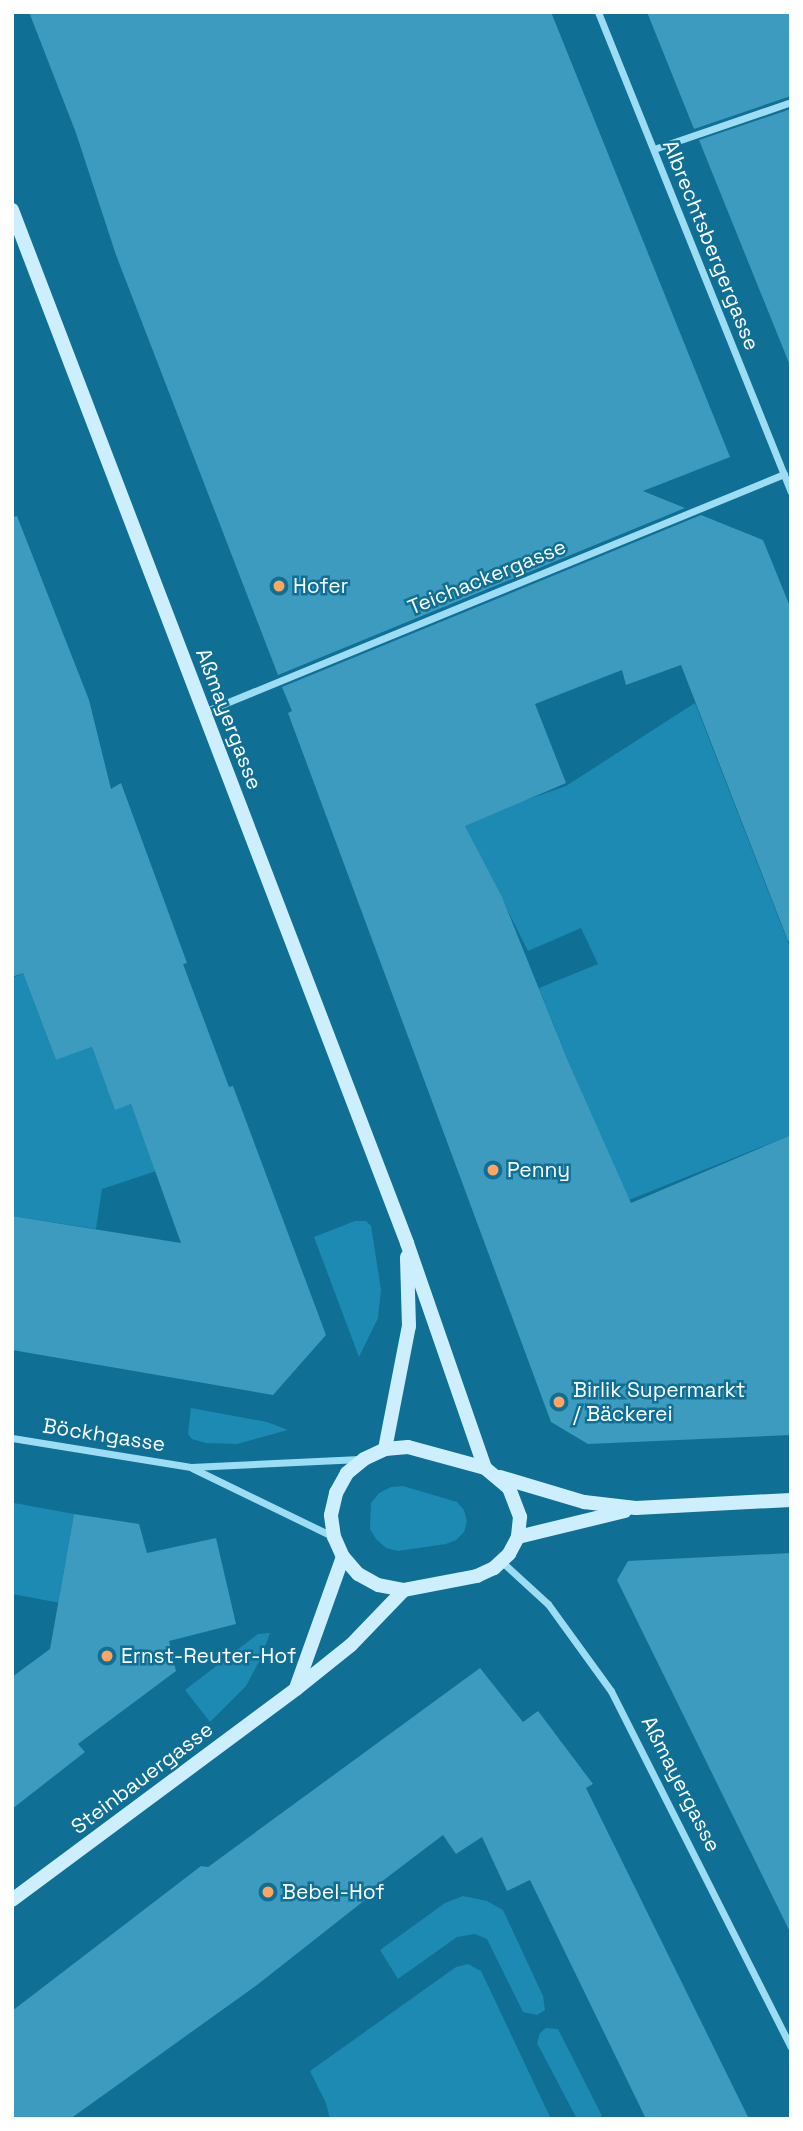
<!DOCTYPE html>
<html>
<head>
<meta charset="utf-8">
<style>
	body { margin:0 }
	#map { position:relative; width:803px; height:2131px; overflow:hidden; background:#0f6f95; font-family:"Space Grotesk",sans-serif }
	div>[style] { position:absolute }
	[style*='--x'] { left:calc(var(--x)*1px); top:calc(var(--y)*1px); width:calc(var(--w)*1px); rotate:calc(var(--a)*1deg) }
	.green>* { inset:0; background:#1d8ab3 }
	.building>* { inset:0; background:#3c9bbf }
	.street>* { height:7px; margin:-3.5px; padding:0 3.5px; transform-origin:3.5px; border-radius:3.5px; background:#9dddf4 }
	.secondary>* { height:14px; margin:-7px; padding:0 7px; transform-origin:7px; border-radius:7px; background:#cdeffd }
	.dots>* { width:19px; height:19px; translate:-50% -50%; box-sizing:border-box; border:4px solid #0f6f95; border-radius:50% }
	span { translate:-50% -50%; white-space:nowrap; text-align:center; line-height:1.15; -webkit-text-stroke:5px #0f6f95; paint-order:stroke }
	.street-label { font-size:21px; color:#fff }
	.poi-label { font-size:21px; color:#fff }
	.left { translate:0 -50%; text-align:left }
	.frame { position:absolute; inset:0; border:14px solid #fff; pointer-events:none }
</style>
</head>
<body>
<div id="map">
	<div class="green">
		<i style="clip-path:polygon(695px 703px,791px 950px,791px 1135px,629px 1200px,568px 1061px,539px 988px,598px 964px,581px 928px,528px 951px,463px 822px,566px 786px)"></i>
		<i style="clip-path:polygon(12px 971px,15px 977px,23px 973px,56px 1060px,92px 1047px,115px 1109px,131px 1104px,156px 1171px,102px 1189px,96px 1229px,12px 1216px)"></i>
		<i style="clip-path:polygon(355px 1221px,366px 1221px,371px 1226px,381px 1290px,378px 1318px,359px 1357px,314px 1237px)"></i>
		<i style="clip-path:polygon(191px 1408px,267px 1422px,288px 1430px,237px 1444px,206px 1443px,192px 1439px,188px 1434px)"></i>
		<i style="clip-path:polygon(403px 1486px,457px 1502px,464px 1510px,467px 1521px,464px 1532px,456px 1540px,446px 1544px,398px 1551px,386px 1548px,376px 1539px,370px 1529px,371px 1503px,379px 1493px,391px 1487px)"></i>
		<i style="clip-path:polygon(14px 1503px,74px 1514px,59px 1598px,66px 1604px,12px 1594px)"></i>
		<i style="clip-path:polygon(270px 1633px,261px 1658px,246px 1686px,210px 1722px,185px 1690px,258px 1634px)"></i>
		<i style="clip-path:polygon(463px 1896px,487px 1901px,503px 1910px,543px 1996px,545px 2010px,537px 2015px,523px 2012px,487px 1939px,475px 1934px,457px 1937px,398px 1979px,380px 1950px,445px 1903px)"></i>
		<i style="clip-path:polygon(468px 1964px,481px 1971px,551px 2119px,330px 2119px,326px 2103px,310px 2071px,456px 1967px)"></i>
		<i style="clip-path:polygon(546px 2028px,558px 2029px,602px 2116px,598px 2119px,577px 2119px,537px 2043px,540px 2033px)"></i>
	</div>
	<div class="building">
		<i style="clip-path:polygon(29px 12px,551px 12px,730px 457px,643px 491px,685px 508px,278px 675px,116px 255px,76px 133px)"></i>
		<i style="clip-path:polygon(647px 12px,791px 12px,791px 96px,694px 129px)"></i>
		<i style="clip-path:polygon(791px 109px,791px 363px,789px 363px,699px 140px)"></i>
		<i style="clip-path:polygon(701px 515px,763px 540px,791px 609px,791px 941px,788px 941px,681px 665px,626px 685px,622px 670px,535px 704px,566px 783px,465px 826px,502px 897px,568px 1061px,631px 1203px,791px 1135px,791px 1435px,588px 1444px,551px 1422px,288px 713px,292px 711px,282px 687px)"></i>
		<i style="clip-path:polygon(17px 516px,89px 700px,111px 789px,121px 783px,187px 963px,183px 964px,229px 1087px,233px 1086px,326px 1335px,273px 1395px,12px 1350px,12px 1216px,181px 1243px,131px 1104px,115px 1110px,92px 1047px,56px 1060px,23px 973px,12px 977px,12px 517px)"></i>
		<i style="clip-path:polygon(74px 1514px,139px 1524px,147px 1553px,216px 1538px,236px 1624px,169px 1641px,176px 1671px,78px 1744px,85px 1752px,12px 1809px,12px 1677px,50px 1649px)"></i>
		<i style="clip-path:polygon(791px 1553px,791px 1934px,617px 1580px,628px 1561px)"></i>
		<i style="clip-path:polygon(480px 1668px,523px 1722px,538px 1711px,593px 1784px,586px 1788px,749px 2119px,646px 2119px,530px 1880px,507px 1891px,482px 1837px,456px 1854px,443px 1835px,368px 1892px,370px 1896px,257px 1985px,70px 2119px,12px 2119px,12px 2011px,201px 1866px,208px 1867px)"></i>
	</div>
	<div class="street">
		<i style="--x:598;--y:12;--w:517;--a:68.1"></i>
		<i style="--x:654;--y:149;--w:145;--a:-18.9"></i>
		<i style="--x:204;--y:712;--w:627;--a:-22.31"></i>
		<i style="--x:12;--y:1438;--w:181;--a:9.2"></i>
		<i style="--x:191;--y:1467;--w:169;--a:-2.7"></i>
		<i style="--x:192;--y:1468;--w:158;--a:25.9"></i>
		<i style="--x:502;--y:1562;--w:62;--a:42.4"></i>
		<i style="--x:548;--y:1604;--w:107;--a:54.1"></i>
		<i style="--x:611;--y:1691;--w:399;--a:63.2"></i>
	</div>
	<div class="secondary">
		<i style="--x:12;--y:210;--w:1106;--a:69.07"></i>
		<i style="--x:407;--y:1243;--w:238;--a:70.9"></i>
		<i style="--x:408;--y:1447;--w:80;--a:15.3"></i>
		<i style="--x:485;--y:1468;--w:31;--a:40"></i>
		<i style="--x:509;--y:1488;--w:31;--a:69"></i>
		<i style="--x:520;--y:1517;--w:20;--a:96"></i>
		<i style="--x:518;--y:1537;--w:19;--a:118"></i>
		<i style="--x:509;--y:1554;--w:21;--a:137"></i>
		<i style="--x:494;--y:1568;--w:19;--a:155"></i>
		<i style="--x:477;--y:1576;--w:74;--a:169.1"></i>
		<i style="--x:404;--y:1590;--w:26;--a:-169"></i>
		<i style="--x:378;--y:1585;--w:23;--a:-151"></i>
		<i style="--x:358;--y:1574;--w:23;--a:-131"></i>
		<i style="--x:343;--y:1557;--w:22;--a:-114"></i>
		<i style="--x:334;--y:1537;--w:22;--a:-98"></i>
		<i style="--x:331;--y:1515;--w:23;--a:-77"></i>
		<i style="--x:336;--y:1493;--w:23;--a:-61"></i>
		<i style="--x:347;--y:1473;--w:22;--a:-39"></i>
		<i style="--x:364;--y:1459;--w:23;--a:-25"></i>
		<i style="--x:385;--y:1449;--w:23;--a:-5"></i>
		<i style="--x:385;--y:1449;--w:125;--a:-79"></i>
		<i style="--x:409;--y:1326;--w:69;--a:-91.7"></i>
		<i style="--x:500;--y:1477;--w:88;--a:16.6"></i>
		<i style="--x:584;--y:1502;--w:52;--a:6.6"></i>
		<i style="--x:636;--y:1508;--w:155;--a:-3"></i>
		<i style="--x:518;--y:1537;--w:110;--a:-13.7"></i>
		<i style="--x:296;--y:1688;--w:139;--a:-70.3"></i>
		<i style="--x:12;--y:1900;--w:354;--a:-36.6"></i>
		<i style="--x:296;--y:1689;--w:70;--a:-38.7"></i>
		<i style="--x:351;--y:1645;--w:76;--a:-46.1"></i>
	</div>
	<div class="dots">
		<i style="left:279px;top:586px;background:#ffa560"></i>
		<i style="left:493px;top:1170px;background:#ffa560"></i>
		<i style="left:559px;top:1402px;background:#ffa560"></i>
		<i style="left:107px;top:1656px;background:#ffa560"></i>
		<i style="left:268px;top:1892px;background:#ffa560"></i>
	</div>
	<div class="street-label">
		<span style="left:711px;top:245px;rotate:68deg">Albrechtsbergergasse</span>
		<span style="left:487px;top:577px;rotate:-22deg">Teichackergasse</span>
		<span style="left:229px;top:719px;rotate:69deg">Aßmayergasse</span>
		<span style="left:104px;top:1435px;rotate:9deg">Böckhgasse</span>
		<span style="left:142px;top:1778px;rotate:-37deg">Steinbauergasse</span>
		<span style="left:681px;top:1784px;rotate:63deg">Aßmayergasse</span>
	</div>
	<div class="poi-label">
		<span class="left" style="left:293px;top:586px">Hofer</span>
		<span class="left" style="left:507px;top:1170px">Penny</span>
		<span class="left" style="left:573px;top:1402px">Birlik Supermarkt<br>/ Bäckerei</span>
		<span class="left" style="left:121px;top:1656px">Ernst-Reuter-Hof</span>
		<span class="left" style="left:282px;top:1892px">Bebel-Hof</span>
	</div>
	<div class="frame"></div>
</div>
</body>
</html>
